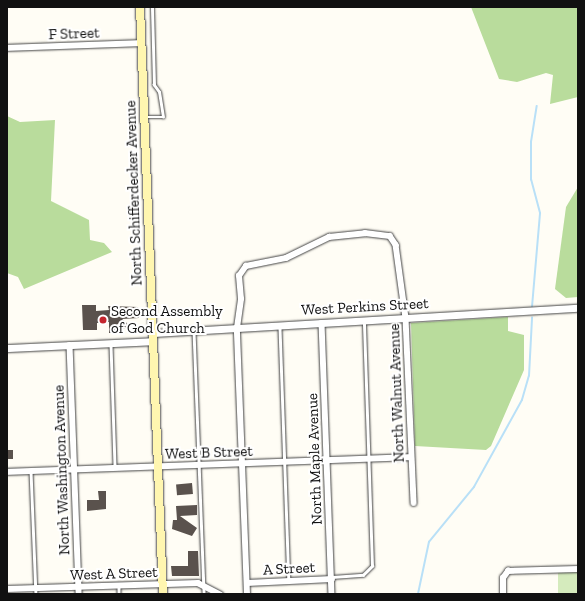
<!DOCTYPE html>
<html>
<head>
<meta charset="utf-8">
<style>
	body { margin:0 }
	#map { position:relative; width:585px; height:601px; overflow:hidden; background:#fffdf5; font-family:"Zilla Slab",serif }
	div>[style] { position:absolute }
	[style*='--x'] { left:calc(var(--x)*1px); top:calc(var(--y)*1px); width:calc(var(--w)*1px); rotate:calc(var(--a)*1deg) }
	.green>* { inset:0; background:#d5ebbd; transform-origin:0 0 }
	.forest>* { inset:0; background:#b9dc9c }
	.stream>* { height:1.5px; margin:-0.75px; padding:0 0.75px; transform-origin:0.75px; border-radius:0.75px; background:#b9e0f7 }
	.building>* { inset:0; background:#5a524d; transform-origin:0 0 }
	.roads { filter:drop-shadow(0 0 1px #444) drop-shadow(0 0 1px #444) }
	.service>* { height:2.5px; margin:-1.25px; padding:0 1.25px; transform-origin:1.25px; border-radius:1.25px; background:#fff }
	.minor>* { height:5.5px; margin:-2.75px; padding:0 2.75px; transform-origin:2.75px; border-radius:2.75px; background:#fff }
	.tertiary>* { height:7px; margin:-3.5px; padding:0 3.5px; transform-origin:3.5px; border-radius:3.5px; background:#fff }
	.secondary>* { height:8px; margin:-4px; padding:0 4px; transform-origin:4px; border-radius:4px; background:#fff6b0 }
	.dots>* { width:11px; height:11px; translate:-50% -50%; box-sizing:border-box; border:2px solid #fff; border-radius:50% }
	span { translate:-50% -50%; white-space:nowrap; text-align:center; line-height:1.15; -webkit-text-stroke:4px #fff; paint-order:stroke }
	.street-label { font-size:15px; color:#111 }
	.poi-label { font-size:15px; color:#111 }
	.left { translate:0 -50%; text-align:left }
	.frame { position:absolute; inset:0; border:8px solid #111; pointer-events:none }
</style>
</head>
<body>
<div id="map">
	<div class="green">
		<i style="left:558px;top:571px;width:20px;height:23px"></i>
	</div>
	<div class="forest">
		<i style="clip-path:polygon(471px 7px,578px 7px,578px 97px,550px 104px,553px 75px,546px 73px,517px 82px,499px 79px)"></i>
		<i style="clip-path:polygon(7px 116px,20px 122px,55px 120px,51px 201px,89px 220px,90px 240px,104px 243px,112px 252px,24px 289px,18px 277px,7px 273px)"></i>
		<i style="clip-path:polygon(578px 187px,578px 297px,566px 298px,555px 289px,566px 207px)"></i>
		<i style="clip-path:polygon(508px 317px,508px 331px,524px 335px,524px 370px,491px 446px,486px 450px,415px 446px,411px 323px)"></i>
	</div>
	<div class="stream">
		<i style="--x:532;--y:307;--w:94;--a:-85.1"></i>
		<i style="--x:540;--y:213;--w:34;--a:-105"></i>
		<i style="--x:531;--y:180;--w:38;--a:-90"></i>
		<i style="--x:531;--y:142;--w:36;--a:-81"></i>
		<i style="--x:418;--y:594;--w:53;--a:-78.1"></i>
		<i style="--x:429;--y:542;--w:71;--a:-50.7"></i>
		<i style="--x:474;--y:487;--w:99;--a:-61.1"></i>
		<i style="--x:522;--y:400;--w:25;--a:-74"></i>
		<i style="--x:529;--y:376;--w:58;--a:-87"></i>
	</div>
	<div class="building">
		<i style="clip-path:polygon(82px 305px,96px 305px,96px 311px,109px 310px,108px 306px,138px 307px,139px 318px,122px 319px,128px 324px,124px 329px,118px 323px,118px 333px,109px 333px,109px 322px,97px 323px,97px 330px,83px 330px)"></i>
		<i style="left:7px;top:450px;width:6px;height:9px"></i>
		<i style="left:192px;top:483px;width:11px;height:16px;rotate:85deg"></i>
		<i style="clip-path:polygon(98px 491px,106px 491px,106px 509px,87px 511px,87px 500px,99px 500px)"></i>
		<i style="clip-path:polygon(197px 505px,197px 515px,180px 516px,197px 528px,192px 536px,172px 529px,173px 520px,177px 520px,176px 506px)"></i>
		<i style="clip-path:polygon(188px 551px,198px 551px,199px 576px,172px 576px,171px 566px,188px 566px)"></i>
	</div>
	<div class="roads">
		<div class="service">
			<i style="--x:145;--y:117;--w:18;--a:0"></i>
			<i style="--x:163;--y:117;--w:25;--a:-99"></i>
			<i style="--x:159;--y:92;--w:9;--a:-126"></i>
			<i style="--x:154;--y:85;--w:78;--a:-91.5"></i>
			<i style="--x:280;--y:328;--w:252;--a:88"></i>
			<i style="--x:194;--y:331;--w:263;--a:87.8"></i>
			<i style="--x:111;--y:345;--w:123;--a:88.1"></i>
			<i style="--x:31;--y:471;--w:123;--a:87.7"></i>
			<i style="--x:332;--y:577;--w:31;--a:-4"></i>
			<i style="--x:363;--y:575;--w:13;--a:-45"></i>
			<i style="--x:372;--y:566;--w:245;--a:-91.9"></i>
			<i style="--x:119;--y:587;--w:7;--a:90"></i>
		</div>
		<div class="minor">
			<i style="--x:7;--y:48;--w:134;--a:-2.1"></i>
			<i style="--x:322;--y:323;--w:271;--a:87.9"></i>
			<i style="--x:70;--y:345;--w:249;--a:87.9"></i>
			<i style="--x:7;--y:472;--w:404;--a:-2.1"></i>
			<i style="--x:247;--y:583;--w:85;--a:-2.7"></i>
			<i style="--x:7;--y:589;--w:191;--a:-1.8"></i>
			<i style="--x:198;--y:583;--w:25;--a:27"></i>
			<i style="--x:247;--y:594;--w:266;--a:-92.2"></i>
			<i style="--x:237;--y:328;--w:29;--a:-82"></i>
			<i style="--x:241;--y:299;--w:23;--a:-95"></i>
			<i style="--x:239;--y:276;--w:12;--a:-55"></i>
			<i style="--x:246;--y:266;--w:41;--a:-11.3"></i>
			<i style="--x:286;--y:258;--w:48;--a:-26"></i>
			<i style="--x:329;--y:237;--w:36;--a:-6"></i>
			<i style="--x:365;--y:233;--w:25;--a:7"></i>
			<i style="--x:390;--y:236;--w:11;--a:56"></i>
			<i style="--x:396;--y:245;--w:74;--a:82.2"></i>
			<i style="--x:406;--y:318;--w:185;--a:87.5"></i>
			<i style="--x:503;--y:594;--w:16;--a:-90"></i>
			<i style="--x:503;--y:578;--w:9;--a:-54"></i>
			<i style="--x:508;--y:571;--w:70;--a:-1.6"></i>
		</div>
		<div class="tertiary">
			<i style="--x:153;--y:333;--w:426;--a:-3.4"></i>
			<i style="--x:7;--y:348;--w:146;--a:-2.7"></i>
		</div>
		<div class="secondary">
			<i style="--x:140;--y:7;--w:587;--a:87.76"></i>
		</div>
	</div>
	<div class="dots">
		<i style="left:103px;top:320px;background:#c4262e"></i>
	</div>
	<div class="street-label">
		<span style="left:74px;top:34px;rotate:-2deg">F Street</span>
		<span style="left:134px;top:193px;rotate:-92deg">North Schifferdecker Avenue</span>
		<span style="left:365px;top:307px;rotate:-3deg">West Perkins Street</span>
		<span style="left:397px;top:393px;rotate:-92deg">North Walnut Avenue</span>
		<span style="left:209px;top:453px;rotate:-2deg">West B Street</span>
		<span style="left:315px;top:459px;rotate:-92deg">North Maple Avenue</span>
		<span style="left:62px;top:470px;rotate:-92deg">North Washington Avenue</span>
		<span style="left:289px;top:569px;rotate:-3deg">A Street</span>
		<span style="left:114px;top:574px;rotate:-2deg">West A Street</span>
	</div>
	<div class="poi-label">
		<span class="left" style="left:111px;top:320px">Second Assembly<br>of God Church</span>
	</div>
	<div class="frame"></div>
</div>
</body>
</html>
